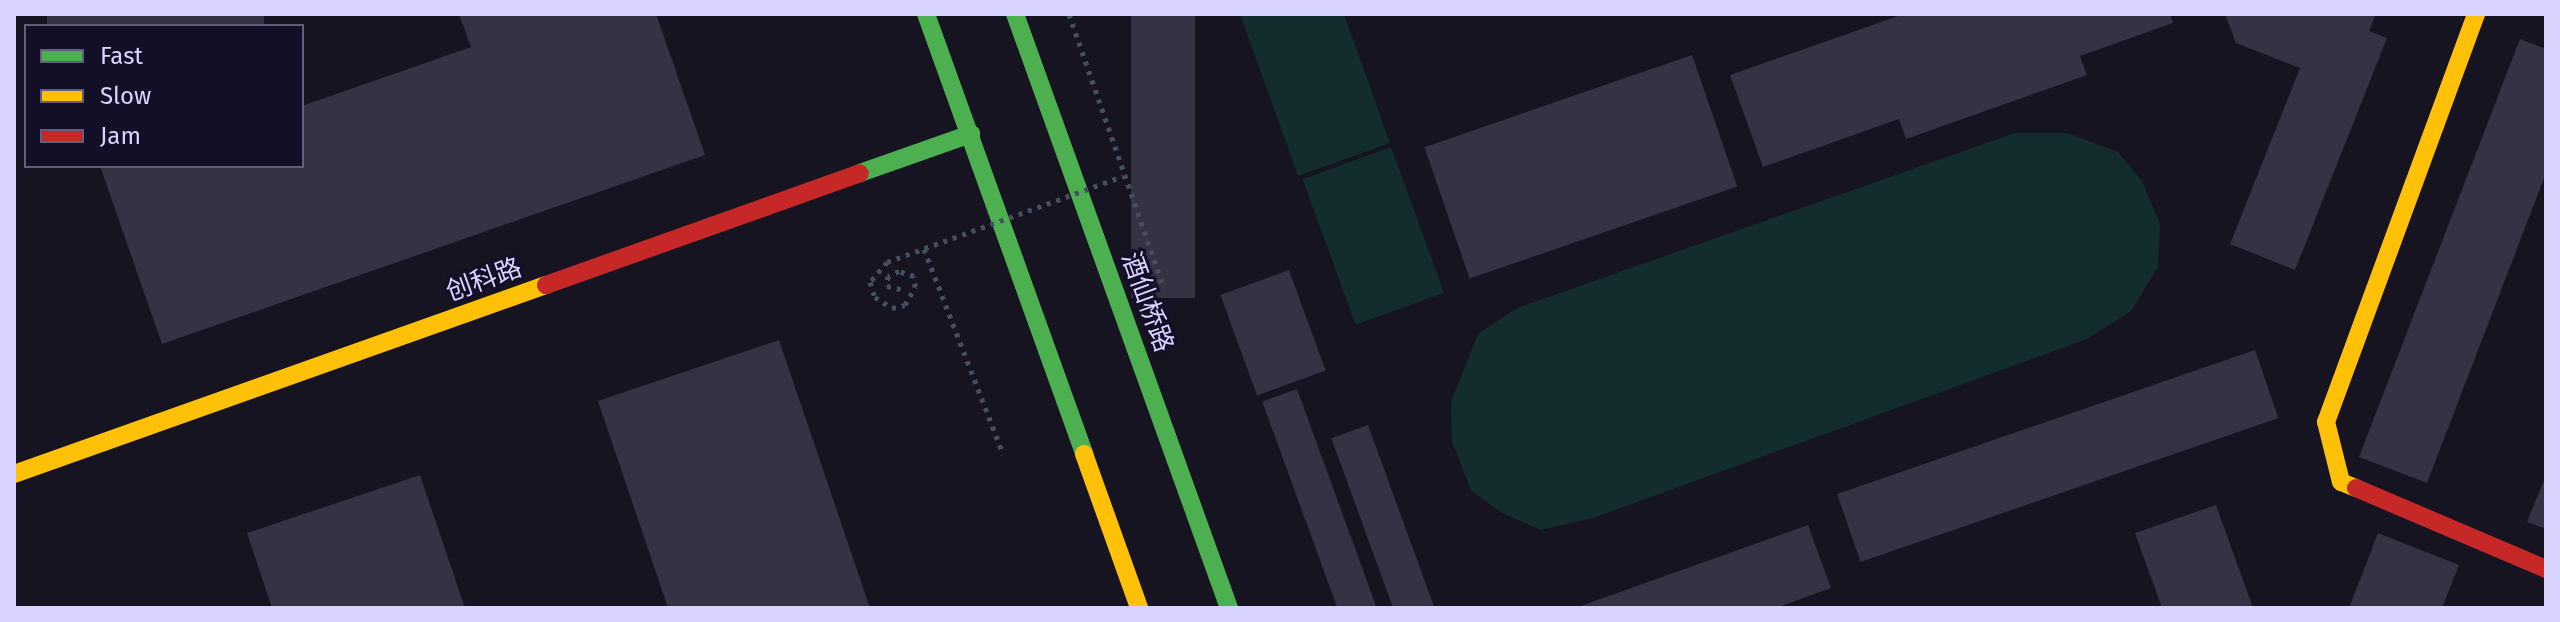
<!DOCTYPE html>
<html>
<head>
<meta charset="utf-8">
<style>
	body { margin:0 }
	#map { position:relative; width:2560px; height:622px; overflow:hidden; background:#161421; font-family:"Fira Sans","Noto Sans SC",sans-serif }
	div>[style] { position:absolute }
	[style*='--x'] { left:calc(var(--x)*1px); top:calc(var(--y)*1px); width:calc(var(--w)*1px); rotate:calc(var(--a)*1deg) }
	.green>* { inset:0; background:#132c2d; transform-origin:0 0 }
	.building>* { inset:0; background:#343243; transform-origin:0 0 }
	.path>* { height:5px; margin-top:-2.5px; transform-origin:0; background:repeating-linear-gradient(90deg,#44505f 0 4px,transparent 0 10px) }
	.fast>* { height:18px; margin:-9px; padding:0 9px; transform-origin:9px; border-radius:9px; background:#4caf50 }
	.slow>* { height:18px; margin:-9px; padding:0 9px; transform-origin:9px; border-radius:9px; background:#ffc107 }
	.jam>* { height:18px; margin:-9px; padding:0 9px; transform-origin:9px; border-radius:9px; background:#c62828 }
	.path-bridge>* { height:5px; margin-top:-2.5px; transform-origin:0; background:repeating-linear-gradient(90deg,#44505f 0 4px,transparent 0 10px) }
	span { translate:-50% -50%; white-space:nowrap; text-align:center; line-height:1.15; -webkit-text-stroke:6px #130f26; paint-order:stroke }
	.street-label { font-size:26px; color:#d9d4ff }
	.frame { position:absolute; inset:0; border:16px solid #d9d4ff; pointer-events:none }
	.legend { position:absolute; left:24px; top:24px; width:280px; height:144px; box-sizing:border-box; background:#130f26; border:2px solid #625e7d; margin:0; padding:10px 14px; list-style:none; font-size:24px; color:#d9d4ff }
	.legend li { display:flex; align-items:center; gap:16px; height:40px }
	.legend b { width:40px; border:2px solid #625e7d }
</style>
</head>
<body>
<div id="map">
	<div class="green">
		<i style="clip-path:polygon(1240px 14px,1344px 14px,1390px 143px,1298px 176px)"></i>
		<i style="clip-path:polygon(2015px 133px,2067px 133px,2118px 152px,2142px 181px,2160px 224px,2158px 267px,2131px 311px,2087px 339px,1593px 518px,1541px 530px,1500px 512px,1471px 490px,1452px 442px,1451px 402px,1478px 334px,1517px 308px)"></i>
		<i style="left:1391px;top:147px;width:155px;height:94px;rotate:70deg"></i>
	</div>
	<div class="building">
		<i style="left:47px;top:14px;width:217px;height:13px"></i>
		<i style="clip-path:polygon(459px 14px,656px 14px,705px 155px,162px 344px,100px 166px,302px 166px,302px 106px,471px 47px)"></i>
		<i style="left:1131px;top:14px;width:64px;height:284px"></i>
		<i style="clip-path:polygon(1904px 14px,2170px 14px,2173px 23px,2080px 56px,2087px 75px,1906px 139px,1899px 119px,1763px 167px,1730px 75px)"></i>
		<i style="clip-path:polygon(2225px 14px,2376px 14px,2369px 31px,2387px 38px,2295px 270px,2230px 244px,2300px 68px,2236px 43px)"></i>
		<i style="clip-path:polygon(2520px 39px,2546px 49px,2546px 173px,2427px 483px,2359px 457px)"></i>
		<i style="left:1692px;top:55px;width:139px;height:283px;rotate:71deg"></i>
		<i style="left:1289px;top:270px;width:107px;height:73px;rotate:70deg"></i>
		<i style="clip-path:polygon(779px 340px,870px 608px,668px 608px,598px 401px)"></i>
		<i style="left:2255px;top:350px;width:72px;height:442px;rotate:71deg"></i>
		<i style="left:1297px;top:389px;width:233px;height:37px;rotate:70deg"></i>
		<i style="left:1368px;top:425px;width:195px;height:39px;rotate:70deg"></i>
		<i style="clip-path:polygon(420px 475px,465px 608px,272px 608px,247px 533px)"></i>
		<i style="clip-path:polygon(2546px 475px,2546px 529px,2527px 522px)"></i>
		<i style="clip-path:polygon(2216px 505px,2253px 608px,2162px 608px,2135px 533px)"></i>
		<i style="clip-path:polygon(1808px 525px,1831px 588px,1776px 608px,1575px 608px)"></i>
		<i style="clip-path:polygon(2378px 533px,2459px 565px,2442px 608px,2349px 608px)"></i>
	</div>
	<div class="path">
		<i style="--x:1069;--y:14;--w:290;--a:70.9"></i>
		<i style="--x:924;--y:249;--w:220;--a:68.9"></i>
		<i style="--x:887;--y:262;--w:26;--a:130"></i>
		<i style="--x:870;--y:282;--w:16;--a:72"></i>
		<i style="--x:875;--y:297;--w:20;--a:33"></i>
		<i style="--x:892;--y:308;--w:13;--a:-13"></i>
		<i style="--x:905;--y:305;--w:21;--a:-61"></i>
		<i style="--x:915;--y:287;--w:11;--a:-95"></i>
		<i style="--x:914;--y:276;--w:16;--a:-162"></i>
		<i style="--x:899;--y:271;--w:12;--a:156"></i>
		<i style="--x:888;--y:276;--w:10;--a:96"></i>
		<i style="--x:887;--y:286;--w:17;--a:13"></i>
	</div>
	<div class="fast">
		<i style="--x:926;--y:14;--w:468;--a:70.2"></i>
		<i style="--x:1015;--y:14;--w:631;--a:70.19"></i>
		<i style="--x:860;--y:173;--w:118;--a:-19.4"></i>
	</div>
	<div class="slow">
		<i style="--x:1084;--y:454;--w:164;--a:70.3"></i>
		<i style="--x:14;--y:474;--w:565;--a:-19.56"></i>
		<i style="--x:2356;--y:488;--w:16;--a:-158"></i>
		<i style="--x:2341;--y:482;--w:62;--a:-104"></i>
		<i style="--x:2326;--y:422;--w:435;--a:-69.8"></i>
	</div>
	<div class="jam">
		<i style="--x:546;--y:285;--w:333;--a:-19.6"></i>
		<i style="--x:2356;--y:488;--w:207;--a:23.1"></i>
	</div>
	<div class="path-bridge">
		<i style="--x:887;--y:262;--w:251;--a:-20"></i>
	</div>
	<div class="street-label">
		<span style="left:484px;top:280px;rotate:-20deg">创科路</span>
		<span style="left:1147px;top:302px;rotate:70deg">酒仙桥路</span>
	</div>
	<div class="frame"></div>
	<ul class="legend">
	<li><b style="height:10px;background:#4caf50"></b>Fast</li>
	<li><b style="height:10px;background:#ffc107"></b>Slow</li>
	<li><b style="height:10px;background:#c62828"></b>Jam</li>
	</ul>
</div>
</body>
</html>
